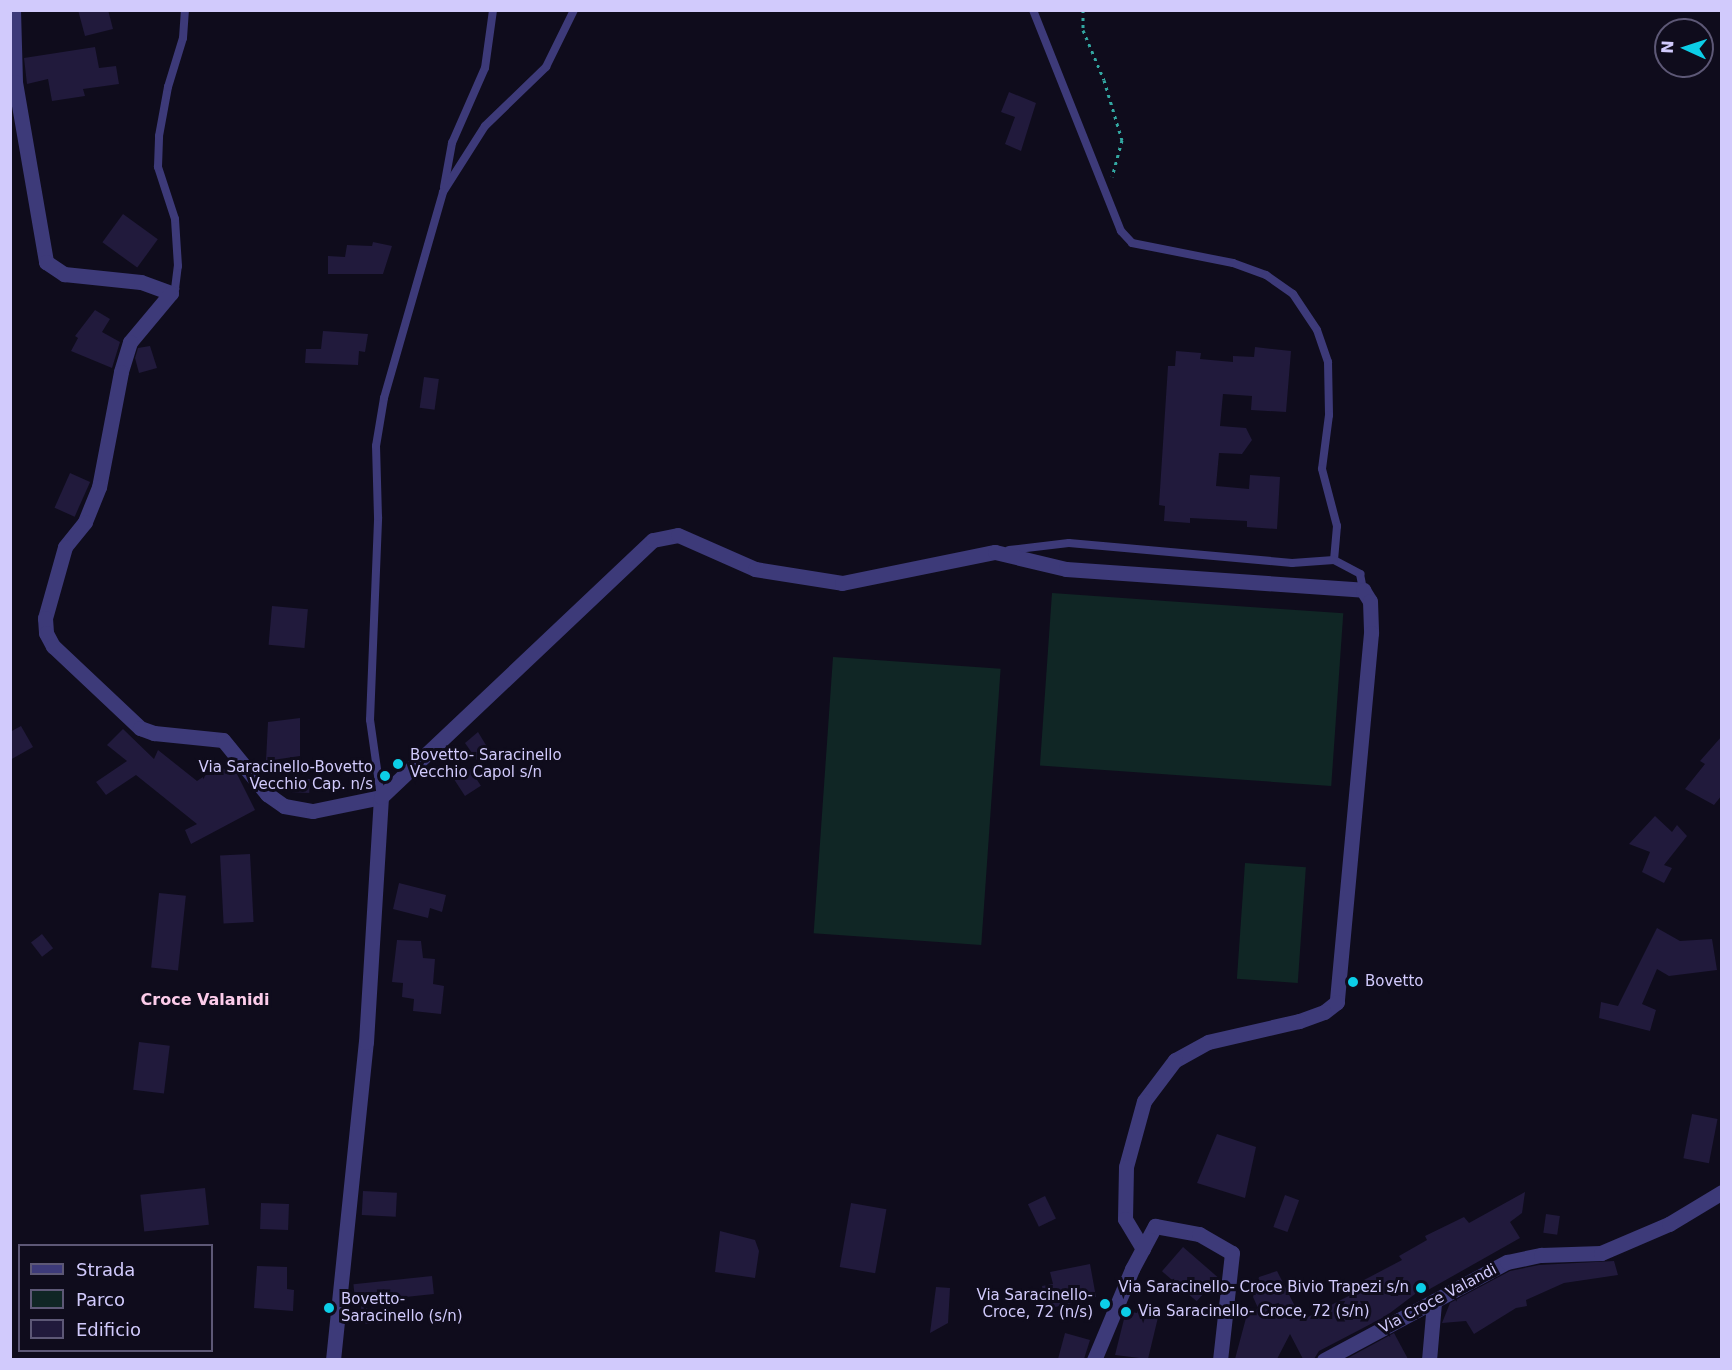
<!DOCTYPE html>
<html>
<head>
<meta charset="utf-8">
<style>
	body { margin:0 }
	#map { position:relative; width:1732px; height:1370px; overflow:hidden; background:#0f0c1c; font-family:"DejaVu Sans",sans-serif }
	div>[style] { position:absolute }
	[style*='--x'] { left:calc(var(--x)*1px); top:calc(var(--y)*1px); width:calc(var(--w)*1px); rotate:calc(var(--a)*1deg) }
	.green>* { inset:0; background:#102625; transform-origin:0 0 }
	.building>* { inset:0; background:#211a3c; transform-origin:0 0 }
	.path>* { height:3px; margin-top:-1.5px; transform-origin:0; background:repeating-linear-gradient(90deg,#33a8a2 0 3px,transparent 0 7.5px) }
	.service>* { height:8px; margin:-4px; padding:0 4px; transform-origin:4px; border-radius:4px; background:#3d3a79 }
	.minor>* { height:15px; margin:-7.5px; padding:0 7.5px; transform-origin:7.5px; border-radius:7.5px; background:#3d3a79 }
	.tertiary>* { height:15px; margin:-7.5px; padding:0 7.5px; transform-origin:7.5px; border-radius:7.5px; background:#3d3a79 }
	.dots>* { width:16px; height:16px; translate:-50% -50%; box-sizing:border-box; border:3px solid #0f0c1c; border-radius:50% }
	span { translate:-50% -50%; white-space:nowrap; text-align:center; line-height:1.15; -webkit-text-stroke:6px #0f0c1c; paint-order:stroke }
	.poi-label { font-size:15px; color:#d1cafc }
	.left { translate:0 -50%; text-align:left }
	.right { translate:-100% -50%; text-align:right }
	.street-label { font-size:15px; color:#d1cafc }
	.neighbourhood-label { font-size:16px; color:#fcccea; font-weight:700 }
	.frame { position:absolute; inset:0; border:12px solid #d1cafc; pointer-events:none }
	.legend { position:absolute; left:18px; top:1244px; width:195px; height:108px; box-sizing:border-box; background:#0f0c1c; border:2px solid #5d5876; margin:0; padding:8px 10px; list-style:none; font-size:18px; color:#d1cafc }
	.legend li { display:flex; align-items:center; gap:12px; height:30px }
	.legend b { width:30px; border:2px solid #5d5876 }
	.north { position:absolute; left:1654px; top:18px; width:60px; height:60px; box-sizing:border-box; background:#0f0c1c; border:2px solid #5d5876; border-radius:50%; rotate:273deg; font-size:16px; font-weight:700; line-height:24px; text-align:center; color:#d1cafc }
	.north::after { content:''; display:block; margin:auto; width:21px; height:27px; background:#0ccee7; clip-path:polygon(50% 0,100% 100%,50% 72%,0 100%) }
</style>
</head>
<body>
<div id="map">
	<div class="green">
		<i style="left:1052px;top:593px;width:292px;height:173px;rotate:4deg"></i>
		<i style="left:833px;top:657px;width:168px;height:277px;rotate:4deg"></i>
		<i style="left:1245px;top:863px;width:61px;height:116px;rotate:4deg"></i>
	</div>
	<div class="building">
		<i style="clip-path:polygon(78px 10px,108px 10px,113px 29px,85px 36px)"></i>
		<i style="clip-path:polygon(95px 47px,99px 68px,116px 66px,119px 84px,83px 89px,85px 96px,52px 101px,48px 79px,27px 84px,24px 58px)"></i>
		<i style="clip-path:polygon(1009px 92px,1036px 103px,1021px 151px,1005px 144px,1015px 117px,1001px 112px)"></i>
		<i style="left:123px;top:214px;width:43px;height:35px;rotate:36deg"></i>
		<i style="clip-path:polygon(373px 242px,392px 246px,383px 274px,328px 274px,328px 256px,345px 257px,347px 245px,372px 246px)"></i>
		<i style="clip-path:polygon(95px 310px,110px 319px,102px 332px,120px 342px,112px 368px,71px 351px,78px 338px,75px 336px)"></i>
		<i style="clip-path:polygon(323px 331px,368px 334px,365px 352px,359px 351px,358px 365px,305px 363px,306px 349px,321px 349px)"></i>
		<i style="clip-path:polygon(150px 346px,157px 368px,139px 373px,135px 358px,138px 348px)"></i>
		<i style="clip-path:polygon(1255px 347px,1291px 351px,1286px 412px,1251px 410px,1252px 396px,1223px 394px,1220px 426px,1246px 428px,1252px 440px,1242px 454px,1219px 453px,1216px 486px,1249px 489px,1250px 475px,1280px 477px,1277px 529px,1247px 527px,1247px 521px,1190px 518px,1190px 523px,1164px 521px,1165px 506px,1159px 505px,1168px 366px,1175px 366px,1176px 351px,1201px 353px,1200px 359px,1233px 362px,1233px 356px,1254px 357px)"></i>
		<i style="left:424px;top:377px;width:15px;height:31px;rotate:8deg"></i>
		<i style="left:70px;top:473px;width:22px;height:38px;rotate:24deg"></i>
		<i style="left:272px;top:606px;width:36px;height:39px;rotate:5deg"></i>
		<i style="clip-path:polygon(300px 718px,300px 756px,266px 761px,268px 722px)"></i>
		<i style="clip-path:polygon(21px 726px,33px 747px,10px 760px,10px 732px)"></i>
		<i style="clip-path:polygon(123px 729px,154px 759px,158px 750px,197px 781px,218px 767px,236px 772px,255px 810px,191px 844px,185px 830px,197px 824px,136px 775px,106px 795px,96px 782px,127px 761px,107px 745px)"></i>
		<i style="clip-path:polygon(478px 732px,492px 755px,479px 763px,465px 743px)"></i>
		<i style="clip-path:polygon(1722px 736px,1722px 795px,1714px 805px,1685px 789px,1705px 764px,1700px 761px)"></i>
		<i style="left:470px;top:769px;width:20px;height:19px;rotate:57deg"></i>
		<i style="left:292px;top:778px;width:18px;height:14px;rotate:3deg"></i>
		<i style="clip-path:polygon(1655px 816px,1672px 832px,1677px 825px,1687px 836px,1664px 865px,1672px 868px,1664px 883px,1642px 872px,1650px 852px,1629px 844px)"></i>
		<i style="left:250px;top:854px;width:68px;height:30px;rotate:87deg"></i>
		<i style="clip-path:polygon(399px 883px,446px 895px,442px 912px,430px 908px,428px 918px,393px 909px)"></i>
		<i style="left:159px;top:893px;width:27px;height:75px;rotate:6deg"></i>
		<i style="clip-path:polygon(1657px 928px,1680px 941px,1712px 939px,1717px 970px,1669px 976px,1657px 969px,1642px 1004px,1656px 1010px,1650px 1031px,1599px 1018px,1601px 1002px,1618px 1006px)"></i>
		<i style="left:42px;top:934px;width:18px;height:14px;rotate:52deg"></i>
		<i style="clip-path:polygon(397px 940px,421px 941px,423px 958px,435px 959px,433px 984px,444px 986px,441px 1014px,413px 1011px,414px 999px,402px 997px,403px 983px,392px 982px)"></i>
		<i style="left:139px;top:1042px;width:31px;height:48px;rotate:7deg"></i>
		<i style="left:1692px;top:1114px;width:26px;height:45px;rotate:11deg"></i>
		<i style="clip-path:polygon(1217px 1134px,1256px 1147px,1245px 1198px,1197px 1183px)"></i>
		<i style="left:205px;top:1188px;width:37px;height:65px;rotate:84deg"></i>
		<i style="left:363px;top:1191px;width:34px;height:24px;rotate:3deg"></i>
		<i style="clip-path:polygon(1525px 1192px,1522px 1213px,1510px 1222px,1520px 1238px,1428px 1290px,1420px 1294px,1419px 1291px,1386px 1316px,1319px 1351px,1314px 1359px,1303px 1359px,1290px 1334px,1277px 1359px,1235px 1359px,1246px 1318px,1258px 1308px,1253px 1297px,1259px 1277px,1277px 1271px,1302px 1320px,1368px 1286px,1364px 1280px,1402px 1260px,1399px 1256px,1427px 1240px,1425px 1236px,1464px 1217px,1469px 1223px)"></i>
		<i style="left:1285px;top:1195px;width:15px;height:34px;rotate:20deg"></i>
		<i style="left:1045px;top:1196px;width:25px;height:19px;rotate:64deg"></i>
		<i style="left:261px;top:1203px;width:28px;height:26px;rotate:2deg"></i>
		<i style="left:851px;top:1203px;width:36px;height:65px;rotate:10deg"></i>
		<i style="left:1546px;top:1214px;width:14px;height:19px;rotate:8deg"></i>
		<i style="clip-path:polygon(720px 1231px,755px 1240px,759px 1251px,755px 1278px,715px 1272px)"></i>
		<i style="left:1183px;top:1247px;width:46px;height:32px;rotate:41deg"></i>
		<i style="clip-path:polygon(1614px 1261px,1618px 1275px,1564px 1283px,1526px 1300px,1527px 1306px,1516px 1308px,1474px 1334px,1466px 1321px,1442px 1323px,1450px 1303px,1510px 1271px,1539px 1265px)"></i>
		<i style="clip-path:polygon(1090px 1264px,1096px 1297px,1047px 1309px,1042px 1286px,1053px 1284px,1050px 1272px)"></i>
		<i style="clip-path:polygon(257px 1266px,287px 1267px,287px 1289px,294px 1290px,293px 1311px,254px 1308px)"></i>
		<i style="left:432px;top:1276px;width:18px;height:79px;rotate:84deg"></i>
		<i style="clip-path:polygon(936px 1287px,950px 1288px,948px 1323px,930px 1333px)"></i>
		<i style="clip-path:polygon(1139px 1304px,1160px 1309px,1148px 1359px,1115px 1355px,1126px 1311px,1137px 1313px)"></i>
		<i style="clip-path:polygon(361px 1306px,407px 1322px,406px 1323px,362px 1324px)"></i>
		<i style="clip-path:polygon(1065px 1333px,1090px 1340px,1084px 1359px,1058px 1359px)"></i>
		<i style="clip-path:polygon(1394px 1333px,1408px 1359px,1346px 1359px)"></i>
	</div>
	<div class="path">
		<i style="--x:1083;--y:10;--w:20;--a:90"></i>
		<i style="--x:1083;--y:30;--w:54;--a:67.2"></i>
		<i style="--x:1104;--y:80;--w:63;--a:73.3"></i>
		<i style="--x:1122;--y:140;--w:38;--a:105"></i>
	</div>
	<div class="service">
		<i style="--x:1033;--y:10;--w:238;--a:68.3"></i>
		<i style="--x:1121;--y:231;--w:16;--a:47"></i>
		<i style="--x:1132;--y:243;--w:103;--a:11.2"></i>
		<i style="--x:1233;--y:263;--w:35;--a:20"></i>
		<i style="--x:1266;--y:275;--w:33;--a:35"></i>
		<i style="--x:1293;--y:294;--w:43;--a:56.3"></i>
		<i style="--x:1317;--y:330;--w:34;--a:71"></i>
		<i style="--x:1328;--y:362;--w:53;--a:88.9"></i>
		<i style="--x:1329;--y:415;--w:54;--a:97.4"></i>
		<i style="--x:1322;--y:469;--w:59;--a:75.3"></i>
		<i style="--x:1337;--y:526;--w:34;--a:95"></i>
		<i style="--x:1334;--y:560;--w:30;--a:28"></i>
		<i style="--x:1360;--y:574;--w:16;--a:79"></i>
		<i style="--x:444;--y:187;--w:45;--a:-79.7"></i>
		<i style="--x:452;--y:143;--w:82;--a:-66.3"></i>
		<i style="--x:485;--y:68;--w:59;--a:-82.1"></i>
		<i style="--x:171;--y:293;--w:6;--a:-45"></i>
		<i style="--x:175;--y:289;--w:23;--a:-83"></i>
		<i style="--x:178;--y:266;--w:47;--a:-93.7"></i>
		<i style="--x:175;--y:219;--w:55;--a:-108.1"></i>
		<i style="--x:158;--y:167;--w:31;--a:-88"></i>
		<i style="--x:159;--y:136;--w:50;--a:-79.6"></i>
		<i style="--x:168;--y:87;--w:51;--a:-73"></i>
		<i style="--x:183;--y:38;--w:28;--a:-86"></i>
		<i style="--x:1009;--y:550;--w:60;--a:-6.7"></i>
		<i style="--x:1069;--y:543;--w:224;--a:5.1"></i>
		<i style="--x:1292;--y:563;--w:42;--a:-4.1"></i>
		<i style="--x:381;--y:797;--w:78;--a:-98.1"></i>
		<i style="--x:370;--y:720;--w:203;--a:-87.7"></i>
		<i style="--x:378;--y:517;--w:71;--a:-91.6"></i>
		<i style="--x:376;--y:446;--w:49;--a:-80.5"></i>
		<i style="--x:384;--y:398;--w:214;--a:-74"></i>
		<i style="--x:443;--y:192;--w:78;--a:-57.5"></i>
		<i style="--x:485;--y:126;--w:85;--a:-44"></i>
		<i style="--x:546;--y:67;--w:64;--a:-63.8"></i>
	</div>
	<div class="minor">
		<i style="--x:13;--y:10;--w:72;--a:88.4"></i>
		<i style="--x:15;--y:82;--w:183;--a:80.2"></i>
		<i style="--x:46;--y:262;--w:22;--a:34"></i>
		<i style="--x:64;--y:274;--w:77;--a:5.9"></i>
		<i style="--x:141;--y:282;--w:32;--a:20"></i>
		<i style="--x:171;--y:293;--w:64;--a:129.9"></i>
		<i style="--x:130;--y:342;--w:31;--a:107"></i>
		<i style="--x:121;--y:372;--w:117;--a:100.8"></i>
		<i style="--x:99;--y:487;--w:38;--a:112"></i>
		<i style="--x:85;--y:522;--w:32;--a:129"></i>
		<i style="--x:65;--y:547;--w:74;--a:105.7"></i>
		<i style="--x:45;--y:618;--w:15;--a:86"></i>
		<i style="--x:46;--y:633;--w:15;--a:62"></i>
		<i style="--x:53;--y:646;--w:120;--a:43.3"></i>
		<i style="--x:140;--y:728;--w:15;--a:20"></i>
		<i style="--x:154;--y:733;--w:69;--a:5.8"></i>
		<i style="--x:223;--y:740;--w:70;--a:50.8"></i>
		<i style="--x:267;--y:794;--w:21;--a:35"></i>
		<i style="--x:284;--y:806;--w:29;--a:10"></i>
		<i style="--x:313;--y:811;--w:69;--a:-11.6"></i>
		<i style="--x:333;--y:1360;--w:320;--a:-84.1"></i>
		<i style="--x:366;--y:1042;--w:245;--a:-86.5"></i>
		<i style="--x:381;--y:797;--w:374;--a:-43.4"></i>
		<i style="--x:653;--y:540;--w:25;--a:-11"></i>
		<i style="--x:678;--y:535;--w:84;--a:23.8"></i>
		<i style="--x:755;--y:569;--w:88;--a:9.1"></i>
		<i style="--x:842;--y:583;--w:156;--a:-11.5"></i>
		<i style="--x:995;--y:552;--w:73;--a:13.5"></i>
		<i style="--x:1066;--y:569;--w:298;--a:4"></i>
		<i style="--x:1363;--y:590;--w:13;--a:58"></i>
		<i style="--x:1370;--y:601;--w:32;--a:88"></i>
		<i style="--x:1371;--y:633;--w:371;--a:95.3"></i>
		<i style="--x:1337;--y:1002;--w:16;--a:142"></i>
		<i style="--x:1324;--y:1012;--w:27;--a:160"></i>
		<i style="--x:1299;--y:1021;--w:93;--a:167"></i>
		<i style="--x:1208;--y:1042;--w:38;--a:151"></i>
		<i style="--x:1175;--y:1060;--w:51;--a:127.1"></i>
		<i style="--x:1144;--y:1101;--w:68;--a:105.3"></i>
		<i style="--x:1126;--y:1167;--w:52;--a:91.1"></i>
		<i style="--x:1125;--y:1219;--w:35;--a:59"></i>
	</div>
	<div class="tertiary">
		<i style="--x:1094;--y:1360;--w:99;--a:-67.3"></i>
		<i style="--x:1132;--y:1269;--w:49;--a:-61.9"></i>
		<i style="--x:1155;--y:1226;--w:45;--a:10.3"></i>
		<i style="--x:1199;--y:1234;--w:38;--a:30"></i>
		<i style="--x:1232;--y:1253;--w:108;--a:96.4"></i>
		<i style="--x:1324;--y:1360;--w:208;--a:-28.2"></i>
		<i style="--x:1507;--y:1262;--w:35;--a:-12"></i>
		<i style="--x:1541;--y:1255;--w:60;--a:-1.9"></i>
		<i style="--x:1601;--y:1253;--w:74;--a:-23.1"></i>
		<i style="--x:1669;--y:1224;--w:62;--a:-31.1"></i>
		<i style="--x:1429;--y:1360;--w:57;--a:-85"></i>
	</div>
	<div class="dots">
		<i style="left:398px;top:764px;background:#0ccee7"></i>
		<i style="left:385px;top:776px;background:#0ccee7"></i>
		<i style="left:1353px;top:982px;background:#0ccee7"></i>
		<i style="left:1421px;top:1288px;background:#0ccee7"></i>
		<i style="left:1105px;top:1304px;background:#0ccee7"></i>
		<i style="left:329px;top:1308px;background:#0ccee7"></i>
		<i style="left:1126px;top:1312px;background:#0ccee7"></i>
	</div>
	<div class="poi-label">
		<span class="left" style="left:410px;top:764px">Bovetto- Saracinello<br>Vecchio Capol s/n</span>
		<span class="right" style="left:373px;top:776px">Via Saracinello-Bovetto<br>Vecchio Cap. n/s</span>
		<span class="left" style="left:1365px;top:982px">Bovetto</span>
		<span class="right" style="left:1409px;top:1288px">Via Saracinello- Croce Bivio Trapezi s/n</span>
		<span class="right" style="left:1093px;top:1304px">Via Saracinello-<br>Croce, 72 (n/s)</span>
		<span class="left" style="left:341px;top:1308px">Bovetto-<br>Saracinello (s/n)</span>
		<span class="left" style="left:1138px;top:1312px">Via Saracinello- Croce, 72 (s/n)</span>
	</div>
	<div class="street-label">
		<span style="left:1438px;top:1299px;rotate:-28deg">Via Croce Valandi</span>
	</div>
	<div class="neighbourhood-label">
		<span style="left:205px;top:1000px">Croce Valanidi</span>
	</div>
	<div class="frame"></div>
	<ul class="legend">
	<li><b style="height:8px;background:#3d3a79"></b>Strada</li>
	<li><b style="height:16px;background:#102625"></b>Parco</li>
	<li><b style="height:16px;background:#211a3c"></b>Edificio</li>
	</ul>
	<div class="north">N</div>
</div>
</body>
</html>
